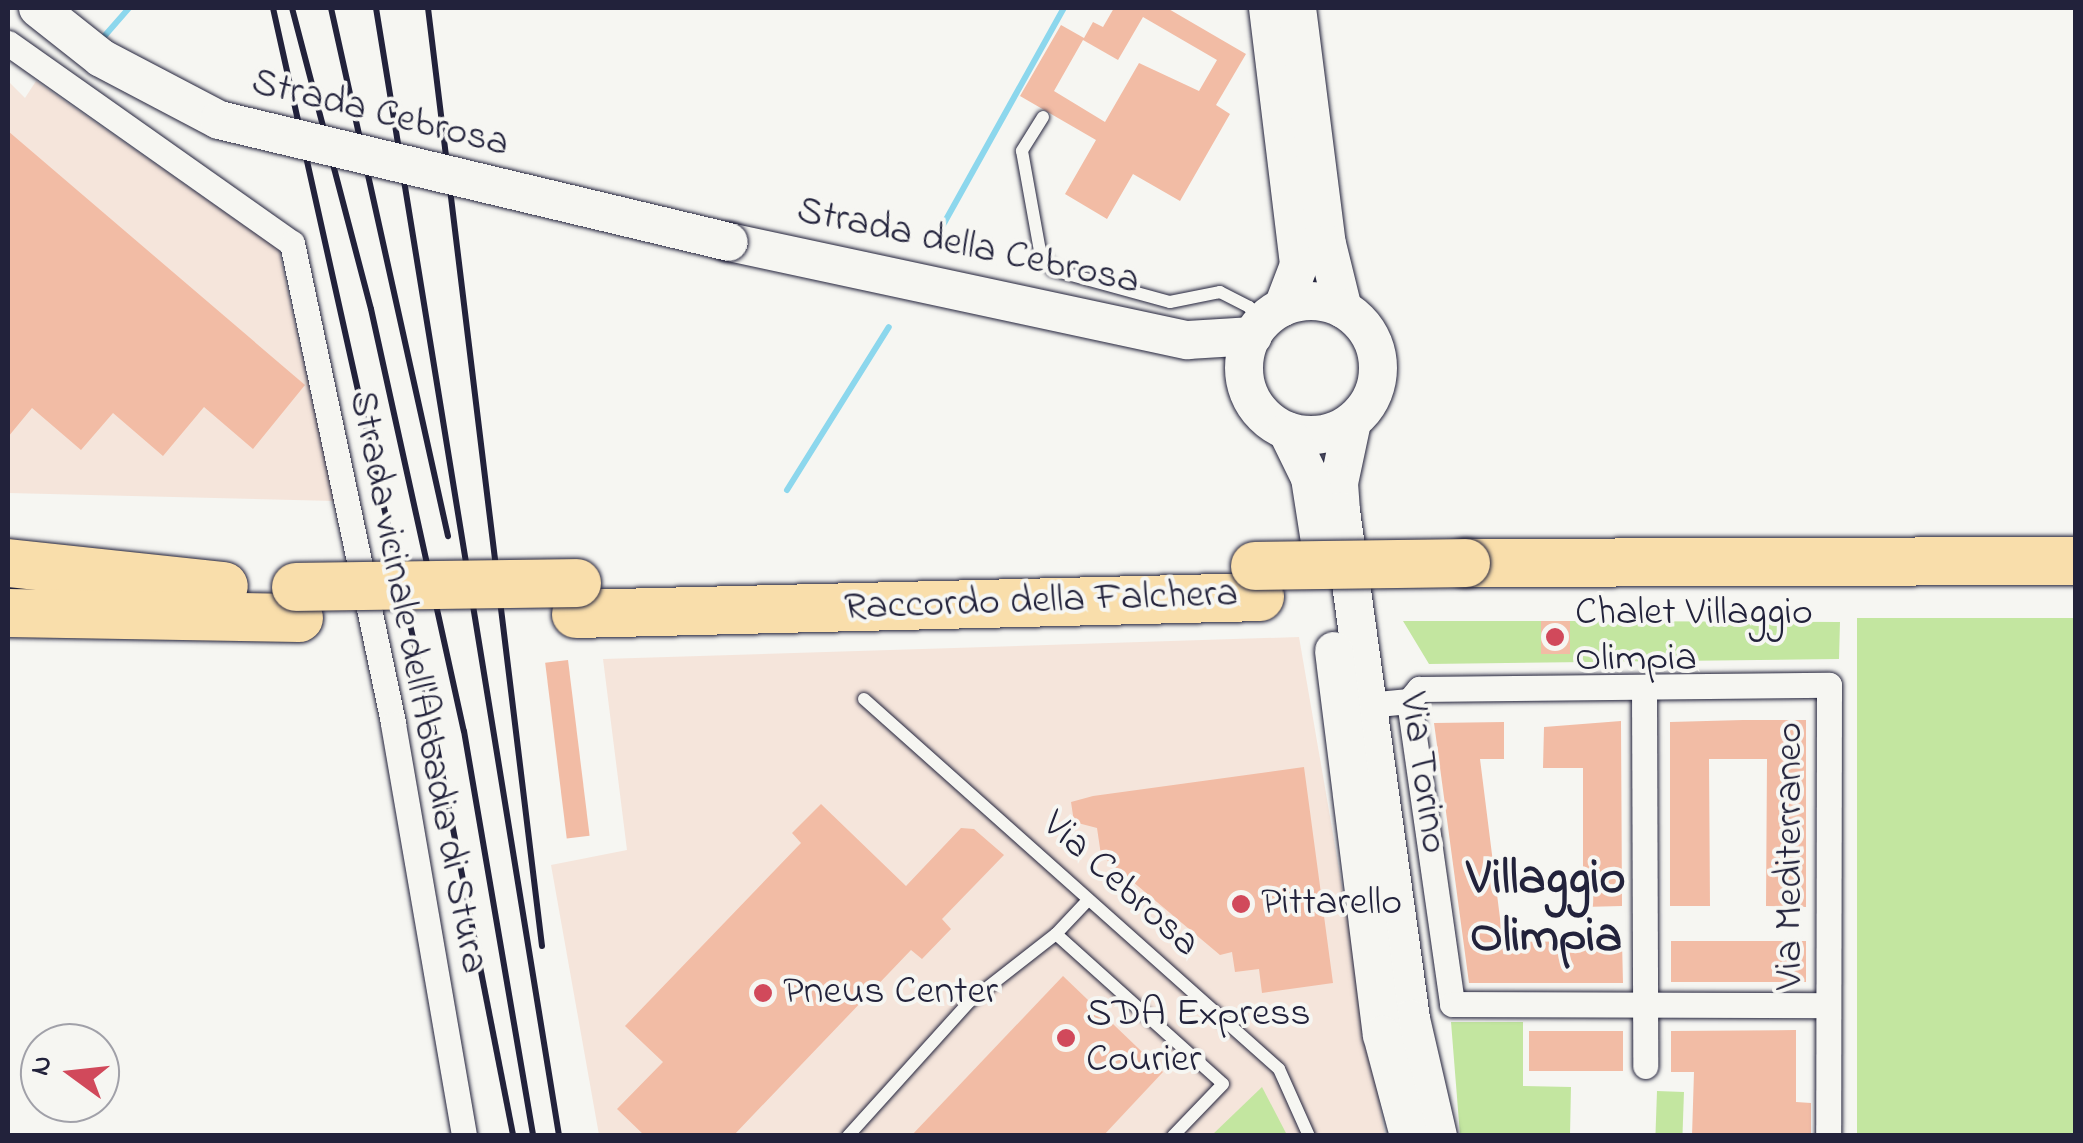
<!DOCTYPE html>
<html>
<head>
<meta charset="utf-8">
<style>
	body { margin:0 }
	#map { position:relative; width:2083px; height:1143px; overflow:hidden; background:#f6f6f2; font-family:"Indie Flower",sans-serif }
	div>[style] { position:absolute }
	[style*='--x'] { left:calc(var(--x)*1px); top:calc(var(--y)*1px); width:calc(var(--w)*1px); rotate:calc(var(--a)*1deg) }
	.built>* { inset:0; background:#f5e5db }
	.green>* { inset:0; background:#c3e6a0; transform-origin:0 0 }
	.stream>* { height:6px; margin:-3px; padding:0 3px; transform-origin:3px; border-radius:3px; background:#8cd7ed }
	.building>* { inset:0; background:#f2bca5; transform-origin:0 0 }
	.roads { filter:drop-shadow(0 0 2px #22223b) drop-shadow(0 0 2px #22223b) }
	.lane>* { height:12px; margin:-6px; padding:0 6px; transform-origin:6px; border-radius:6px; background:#f6f6f2 }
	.street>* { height:25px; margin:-12.5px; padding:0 12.5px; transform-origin:12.5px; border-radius:12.5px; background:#f6f6f2 }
	.secondary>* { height:38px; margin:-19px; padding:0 19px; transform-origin:19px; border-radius:19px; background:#f6f6f2 }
	.secondary>.ring { margin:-19px; padding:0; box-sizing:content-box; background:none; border:38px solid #f6f6f2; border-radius:50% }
	.highway>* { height:48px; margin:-24px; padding:0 24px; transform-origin:24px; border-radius:24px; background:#f9deab }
	.rail>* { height:6px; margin:-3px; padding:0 3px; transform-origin:3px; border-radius:3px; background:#22223b }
	.bridges { filter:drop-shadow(0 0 2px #22223b) drop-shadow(0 0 2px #22223b) }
	.secondary-bridge>* { height:38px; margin:-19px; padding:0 19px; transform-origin:19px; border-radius:19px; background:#f6f6f2 }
	.highway-bridge>* { height:48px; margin:-24px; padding:0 24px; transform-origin:24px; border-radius:24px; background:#f9deab }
	.dots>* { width:28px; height:28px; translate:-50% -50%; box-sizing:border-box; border:5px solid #f6f6f2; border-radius:50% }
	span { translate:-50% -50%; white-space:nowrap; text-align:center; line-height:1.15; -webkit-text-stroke:8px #f6f6f2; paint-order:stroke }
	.street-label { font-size:40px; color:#22223b }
	.poi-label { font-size:40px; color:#22223b }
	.left { translate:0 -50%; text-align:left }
	.district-label { font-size:50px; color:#22223b; font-weight:700 }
	.frame { position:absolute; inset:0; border:10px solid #22223b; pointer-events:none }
	.north { position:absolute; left:20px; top:1023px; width:100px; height:100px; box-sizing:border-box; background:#f6f6f2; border:2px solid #a1a1a9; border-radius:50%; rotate:285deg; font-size:28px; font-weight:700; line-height:40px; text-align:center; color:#22223b }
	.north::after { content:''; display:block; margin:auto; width:35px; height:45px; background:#d1495b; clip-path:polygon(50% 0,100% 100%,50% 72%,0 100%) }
</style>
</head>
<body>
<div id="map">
	<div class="built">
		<i style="clip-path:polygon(8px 81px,25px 98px,36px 81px,279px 250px,334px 501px,8px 493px)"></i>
		<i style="clip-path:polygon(1299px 637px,1385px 1135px,599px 1135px,551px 865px,627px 850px,603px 659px)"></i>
	</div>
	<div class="green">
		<i style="left:2075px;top:618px;width:517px;height:218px;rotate:90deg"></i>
		<i style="clip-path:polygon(1403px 621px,1541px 621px,1541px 653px,1569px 653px,1570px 621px,1840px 622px,1839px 659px,1429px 664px)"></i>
		<i style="clip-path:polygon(1451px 1022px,1523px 1022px,1523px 1086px,1571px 1087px,1570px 1135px,1460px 1135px)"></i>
		<i style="clip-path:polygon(1262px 1087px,1287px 1135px,1212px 1135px)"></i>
		<i style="left:1657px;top:1091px;width:27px;height:44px;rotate:2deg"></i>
	</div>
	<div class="stream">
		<i style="--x:101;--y:40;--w:43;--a:-48.8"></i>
		<i style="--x:938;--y:234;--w:259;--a:-60.9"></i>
		<i style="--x:787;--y:490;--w:192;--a:-58"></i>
	</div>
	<div class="building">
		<i style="clip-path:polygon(evenodd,1114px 8px,1167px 8px,1246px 54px,1216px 105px,1230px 114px,1180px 201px,1133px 174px,1107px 219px,1065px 194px,1096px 140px,1020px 96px,1061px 25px,1084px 38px,1093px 22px,1103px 27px,1114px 8px,1143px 17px,1217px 60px,1199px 91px,1139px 63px,1105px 122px,1054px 91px,1083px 40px,1118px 60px,1143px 17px)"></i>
		<i style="clip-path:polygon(8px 131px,305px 385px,253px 449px,204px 407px,163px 456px,113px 413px,81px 450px,32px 408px,8px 437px)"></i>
		<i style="left:1541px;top:621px;width:29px;height:33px"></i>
		<i style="left:568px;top:660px;width:177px;height:23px;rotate:83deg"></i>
		<i style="clip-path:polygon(1743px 720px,1806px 720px,1806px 907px,1766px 906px,1767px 759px,1709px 759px,1710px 906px,1670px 906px,1670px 722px)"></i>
		<i style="clip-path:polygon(1621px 721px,1622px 906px,1583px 907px,1583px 768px,1543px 768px,1544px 727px)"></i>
		<i style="clip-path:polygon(1504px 722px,1504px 759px,1480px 759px,1503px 942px,1622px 941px,1623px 983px,1469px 983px,1434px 723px)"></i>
		<i style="clip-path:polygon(1304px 767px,1333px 983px,1262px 993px,1259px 969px,1235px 972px,1232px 952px,1220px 955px,1101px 855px,1097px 828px,1074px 822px,1071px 802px,1093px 796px)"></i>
		<i style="clip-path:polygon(821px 804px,906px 886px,961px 828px,974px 829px,1004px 855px,942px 919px,951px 929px,922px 959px,911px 950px,733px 1136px,645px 1136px,617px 1109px,663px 1062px,625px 1026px,801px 843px,792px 833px)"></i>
		<i style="left:1671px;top:941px;width:135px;height:41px"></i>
		<i style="clip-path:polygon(1063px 976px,1163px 1072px,1103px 1136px,911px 1136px)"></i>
		<i style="clip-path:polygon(1796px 1030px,1796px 1102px,1811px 1103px,1811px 1136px,1692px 1136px,1694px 1072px,1671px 1072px,1671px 1031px)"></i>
		<i style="left:1529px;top:1031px;width:94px;height:40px"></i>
	</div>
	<div class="roads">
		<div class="lane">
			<i style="--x:1043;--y:117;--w:40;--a:122"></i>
			<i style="--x:1022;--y:151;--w:102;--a:79.8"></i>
			<i style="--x:1040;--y:251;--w:23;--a:56"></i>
			<i style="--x:1053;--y:270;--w:121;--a:15.3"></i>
			<i style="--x:1170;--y:302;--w:51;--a:-11.3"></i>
			<i style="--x:1220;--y:292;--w:33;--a:27"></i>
			<i style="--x:1249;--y:307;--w:20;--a:53"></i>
			<i style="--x:864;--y:699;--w:556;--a:41.72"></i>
			<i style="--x:1279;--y:1069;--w:73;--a:65.9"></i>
			<i style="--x:1056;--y:934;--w:224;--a:41.9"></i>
			<i style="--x:1223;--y:1084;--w:72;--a:133.9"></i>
			<i style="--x:848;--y:1136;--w:181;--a:-47.9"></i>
			<i style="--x:969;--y:1002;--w:110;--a:-38"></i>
			<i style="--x:1056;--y:934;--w:47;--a:-46.7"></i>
		</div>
		<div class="street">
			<i style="--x:8;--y:43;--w:347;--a:35.2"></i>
			<i style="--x:292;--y:243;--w:491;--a:78.1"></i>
			<i style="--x:393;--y:724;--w:418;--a:80.2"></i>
			<i style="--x:1644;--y:689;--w:377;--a:89.8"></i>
			<i style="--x:1409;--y:701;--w:306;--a:81.9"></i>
			<i style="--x:1452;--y:1004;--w:376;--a:0.2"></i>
			<i style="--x:1367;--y:705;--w:42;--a:-5.4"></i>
			<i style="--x:1409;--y:701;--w:16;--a:-50"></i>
			<i style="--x:1419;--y:689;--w:410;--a:-0.6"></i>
			<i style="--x:1829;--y:685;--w:451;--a:90.1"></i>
		</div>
		<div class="secondary">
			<i style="--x:1268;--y:8;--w:259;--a:83.1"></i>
			<i style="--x:1299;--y:265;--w:45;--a:110.9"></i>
			<i style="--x:1297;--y:8;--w:238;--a:82.8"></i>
			<i style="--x:1327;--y:244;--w:67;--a:76.2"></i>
			<i style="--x:729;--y:242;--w:469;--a:12.1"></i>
			<i style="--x:1188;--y:340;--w:65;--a:-3.5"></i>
			<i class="ring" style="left:1244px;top:301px;width:96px;height:96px"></i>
			<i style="--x:1352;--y:422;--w:62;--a:102"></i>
			<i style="--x:1339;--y:483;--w:28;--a:86"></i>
			<i style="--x:1341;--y:511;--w:513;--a:82.15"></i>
			<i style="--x:1411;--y:1019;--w:120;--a:77"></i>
			<i style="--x:1287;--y:431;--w:52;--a:63.9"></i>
			<i style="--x:1310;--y:478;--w:65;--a:81.1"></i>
			<i style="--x:1334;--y:651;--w:387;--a:82.9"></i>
			<i style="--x:1382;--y:1035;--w:105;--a:75"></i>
		</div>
		<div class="highway">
			<i style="--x:8;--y:563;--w:217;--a:6.1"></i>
			<i style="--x:1466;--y:563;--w:610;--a:-0.19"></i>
			<i style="--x:8;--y:613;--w:291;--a:1"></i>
			<i style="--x:576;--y:614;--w:684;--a:-1.42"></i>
		</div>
	</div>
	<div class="rail">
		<i style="--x:273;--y:8;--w:747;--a:77.47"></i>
		<i style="--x:435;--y:737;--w:407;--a:78.9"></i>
		<i style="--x:292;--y:8;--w:311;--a:75.3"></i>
		<i style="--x:371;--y:309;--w:432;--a:77.6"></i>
		<i style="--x:464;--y:731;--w:411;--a:80.3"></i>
		<i style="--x:331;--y:8;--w:541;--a:77.51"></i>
		<i style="--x:376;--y:8;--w:1143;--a:80.78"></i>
		<i style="--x:428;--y:8;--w:945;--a:83.07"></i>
	</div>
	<div class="bridges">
		<div class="secondary-bridge">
			<i style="--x:38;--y:8;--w:80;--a:38.4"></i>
			<i style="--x:101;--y:58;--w:133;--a:27.7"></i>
			<i style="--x:219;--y:120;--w:524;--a:13.45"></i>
		</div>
		<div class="highway-bridge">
			<i style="--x:1255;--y:566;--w:211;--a:-0.8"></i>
			<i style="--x:296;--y:587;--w:281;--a:-0.8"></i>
		</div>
	</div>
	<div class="dots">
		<i style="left:1555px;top:637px;background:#d1495b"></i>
		<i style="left:1241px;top:904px;background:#d1495b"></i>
		<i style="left:763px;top:993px;background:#d1495b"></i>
		<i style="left:1066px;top:1038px;background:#d1495b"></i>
	</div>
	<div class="street-label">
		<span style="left:380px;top:114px;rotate:14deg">Strada Cebrosa</span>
		<span style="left:968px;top:247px;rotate:12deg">Strada della Cebrosa</span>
		<span style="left:1041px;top:602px;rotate:-2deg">Raccordo della Falchera</span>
		<span style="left:417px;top:682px;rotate:79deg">Strada vicinale dell'Abbadia di Stura</span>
		<span style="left:1422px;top:773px;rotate:82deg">Via Torino</span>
		<span style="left:1791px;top:856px;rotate:-90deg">Via Mediterraneo</span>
		<span style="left:1120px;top:885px;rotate:42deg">Via Cebrosa</span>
	</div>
	<div class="poi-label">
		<span class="left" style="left:1575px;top:637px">Chalet Villaggio<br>Olimpia</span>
		<span class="left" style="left:1261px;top:904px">Pittarello</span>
		<span class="left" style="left:783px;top:993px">Pneus Center</span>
		<span class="left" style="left:1086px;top:1038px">SDA Express<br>Courier</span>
	</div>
	<div class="district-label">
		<span style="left:1546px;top:908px">Villaggio<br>Olimpia</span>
	</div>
	<div class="frame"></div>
	<div class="north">N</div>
</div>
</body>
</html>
